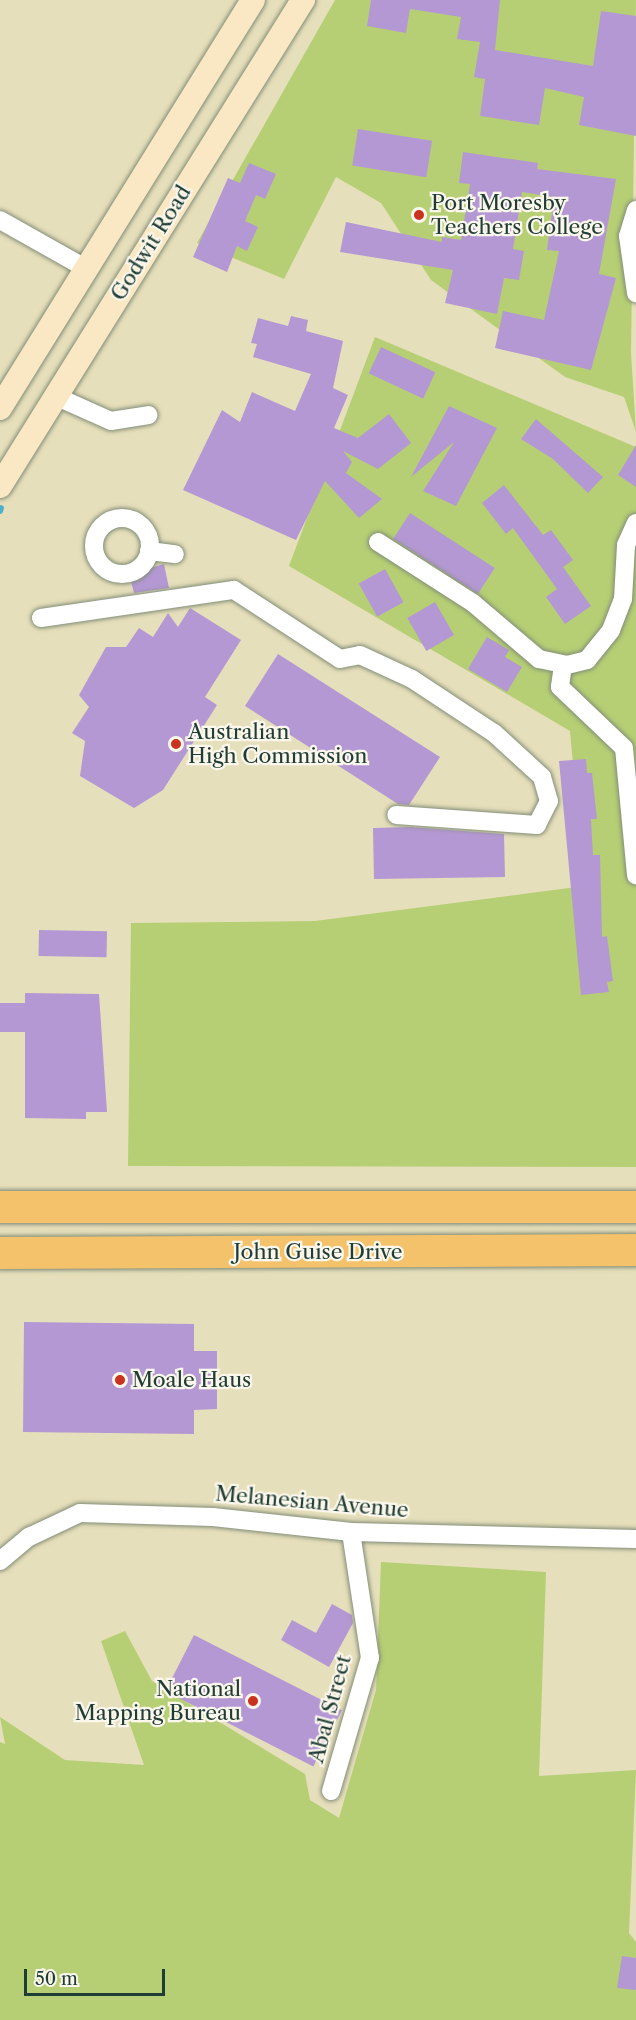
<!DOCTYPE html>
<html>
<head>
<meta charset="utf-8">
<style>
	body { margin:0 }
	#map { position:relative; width:636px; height:2020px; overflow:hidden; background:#e6dfbb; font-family:"Libre Caslon Text",serif }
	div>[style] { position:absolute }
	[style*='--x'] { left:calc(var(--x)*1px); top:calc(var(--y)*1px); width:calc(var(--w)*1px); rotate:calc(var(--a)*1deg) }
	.green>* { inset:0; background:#b6cf74 }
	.stream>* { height:6px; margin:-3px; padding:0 3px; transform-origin:3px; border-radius:3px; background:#4cafcb }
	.building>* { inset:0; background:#b498d3; transform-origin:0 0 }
	.roads { filter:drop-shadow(0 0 2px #828e78) drop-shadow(0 0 2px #828e78) }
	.street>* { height:18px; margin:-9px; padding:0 9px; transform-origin:9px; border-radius:9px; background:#fff }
	.street>.ring { margin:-9px; padding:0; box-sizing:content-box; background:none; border:18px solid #fff; border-radius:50% }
	.secondary>* { height:24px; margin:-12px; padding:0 12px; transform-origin:12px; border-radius:12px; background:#fae7c3 }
	.highway>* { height:32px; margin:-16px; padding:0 16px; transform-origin:16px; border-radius:16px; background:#f3c26a }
	.dots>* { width:16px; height:16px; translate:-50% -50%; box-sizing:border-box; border:3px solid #fbf7ec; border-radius:50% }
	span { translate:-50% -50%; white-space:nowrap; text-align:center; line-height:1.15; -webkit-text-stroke:4.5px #fbf7ec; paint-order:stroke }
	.poi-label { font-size:21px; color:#1f3d34 }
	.left { translate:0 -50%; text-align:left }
	.right { translate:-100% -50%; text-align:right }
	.street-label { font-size:21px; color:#1f3d34 }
	.scale { position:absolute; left:24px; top:1969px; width:141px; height:27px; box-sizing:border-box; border:3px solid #1f3d34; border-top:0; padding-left:8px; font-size:18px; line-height:21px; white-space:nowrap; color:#1f3d34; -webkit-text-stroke:4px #fbf7ec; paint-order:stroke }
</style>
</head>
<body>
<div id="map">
	<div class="green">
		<i style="clip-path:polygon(335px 0,636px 0,631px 353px,636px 432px,624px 397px,565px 377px,431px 280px,381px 203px,336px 177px,284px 279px,197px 243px)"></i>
		<i style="clip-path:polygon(375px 337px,636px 447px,636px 1167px,128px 1166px,131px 923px,315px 921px,584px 886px,570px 731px,289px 566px)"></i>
		<i style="clip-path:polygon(381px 1562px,546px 1572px,539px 1776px,636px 1770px,629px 1933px,636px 1942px,636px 2020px,0 2020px,0 1742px,5px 1744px,0 1717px,65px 1760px,144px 1765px,101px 1641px,125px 1631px,152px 1681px,305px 1774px,310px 1800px,339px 1818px,376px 1690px)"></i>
	</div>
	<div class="stream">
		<i style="--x:0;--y:511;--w:3;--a:-72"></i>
	</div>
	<div class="building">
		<i style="clip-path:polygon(371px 0,500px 0,495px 50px,593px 66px,601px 11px,636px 16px,636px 136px,579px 125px,584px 97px,545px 88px,539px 125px,480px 116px,485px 79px,474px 77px,480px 42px,457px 39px,461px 17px,410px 9px,406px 33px,367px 26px)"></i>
		<i style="left:358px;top:129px;width:75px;height:37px;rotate:9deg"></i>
		<i style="clip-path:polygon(463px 152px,538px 163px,537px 169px,616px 179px,599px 274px,616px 278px,591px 370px,495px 348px,503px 311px,544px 320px,559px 251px,547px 250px,554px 197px,522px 192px,513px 249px,524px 251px,519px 280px,504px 278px,497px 314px,445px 303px,453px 270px,340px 252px,346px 222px,442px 242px,442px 237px,461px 240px,470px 184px,459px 183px)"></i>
		<i style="clip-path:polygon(249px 163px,276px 174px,265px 199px,256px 195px,245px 221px,258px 227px,247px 251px,237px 246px,227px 272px,193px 257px,228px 178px,240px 183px)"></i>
		<i style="clip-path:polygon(291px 316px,308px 320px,306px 331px,343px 341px,333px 388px,348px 395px,334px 428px,358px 438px,389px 414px,411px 443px,378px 469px,343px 451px,352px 462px,346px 473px,382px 499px,359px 518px,325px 481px,296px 540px,183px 490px,222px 410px,240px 422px,252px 392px,295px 411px,311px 374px,253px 357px,257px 344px,251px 343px,258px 318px,288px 326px)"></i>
		<i style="left:381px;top:347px;width:60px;height:29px;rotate:25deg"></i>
		<i style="clip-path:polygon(449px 406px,497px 428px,456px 506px,423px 491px,454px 442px,411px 477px)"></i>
		<i style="clip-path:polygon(536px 419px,603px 477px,588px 493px,553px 459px,521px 439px)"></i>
		<i style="clip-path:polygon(636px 445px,636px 487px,618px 475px)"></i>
		<i style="clip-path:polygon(504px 485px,543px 535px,551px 530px,573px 560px,563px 567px,591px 606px,565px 624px,546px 597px,557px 589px,513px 528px,506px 534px,482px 503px)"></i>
		<i style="left:410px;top:513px;width:101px;height:31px;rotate:33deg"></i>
		<i style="clip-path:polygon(164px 564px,169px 588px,134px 593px,129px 574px)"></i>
		<i style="left:385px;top:569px;width:38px;height:30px;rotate:61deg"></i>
		<i style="left:435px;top:602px;width:38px;height:32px;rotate:60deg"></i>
		<i style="clip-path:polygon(190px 608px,241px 640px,205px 697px,217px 705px,163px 790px,134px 808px,80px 776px,85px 741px,72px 733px,89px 707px,79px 695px,106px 647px,126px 647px,139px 628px,153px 637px,168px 613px,178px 627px)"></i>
		<i style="clip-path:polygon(487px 637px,509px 650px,505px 657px,522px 667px,507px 692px,468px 669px)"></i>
		<i style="clip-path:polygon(278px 654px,440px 757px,409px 805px,398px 804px,245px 706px)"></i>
		<i style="clip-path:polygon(586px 759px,587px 773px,592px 773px,597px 819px,591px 819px,593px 855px,600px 855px,602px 937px,607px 936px,613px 981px,607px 982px,609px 992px,581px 995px,559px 761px)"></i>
		<i style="clip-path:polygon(411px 827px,504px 834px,505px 877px,374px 879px,373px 828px)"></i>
		<i style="left:39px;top:930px;width:68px;height:26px;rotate:1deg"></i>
		<i style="clip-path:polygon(25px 993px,99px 994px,107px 1112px,86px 1112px,86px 1119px,25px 1118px,25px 1032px,0 1032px,0 1003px,25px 1003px)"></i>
		<i style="clip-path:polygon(24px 1322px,194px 1324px,194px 1351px,217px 1351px,217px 1409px,194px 1410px,194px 1434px,23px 1432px)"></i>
		<i style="clip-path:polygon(332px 1604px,352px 1615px,353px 1623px,329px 1667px,281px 1640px,292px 1620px,316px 1633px)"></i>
		<i style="left:194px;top:1635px;width:166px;height:63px;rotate:27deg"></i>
		<i style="clip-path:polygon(622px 1956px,636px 1958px,636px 1990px,617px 1988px)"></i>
	</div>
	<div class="roads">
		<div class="street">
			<i style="--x:636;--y:210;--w:27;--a:107"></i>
			<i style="--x:628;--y:236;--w:58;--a:82"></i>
			<i style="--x:0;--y:220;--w:100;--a:29.4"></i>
			<i style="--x:55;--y:396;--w:61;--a:24.1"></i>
			<i style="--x:111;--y:421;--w:38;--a:-9"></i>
			<i class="ring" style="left:94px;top:518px;width:38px;height:38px"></i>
			<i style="--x:378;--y:542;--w:113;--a:32.7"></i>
			<i style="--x:473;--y:603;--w:87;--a:40.3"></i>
			<i style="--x:539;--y:659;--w:29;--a:12"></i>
			<i style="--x:567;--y:665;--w:21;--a:-14"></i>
			<i style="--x:587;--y:660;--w:38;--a:-51"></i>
			<i style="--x:611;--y:630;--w:33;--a:-69"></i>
			<i style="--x:623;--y:599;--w:54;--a:-86.8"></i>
			<i style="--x:626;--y:545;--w:24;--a:-66"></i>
			<i style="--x:149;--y:551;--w:26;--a:7"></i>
			<i style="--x:41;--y:618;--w:195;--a:-8.3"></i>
			<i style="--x:234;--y:590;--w:126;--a:33.1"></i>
			<i style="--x:340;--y:659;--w:20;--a:-11"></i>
			<i style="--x:360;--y:655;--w:57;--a:24.8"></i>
			<i style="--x:412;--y:679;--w:98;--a:33.4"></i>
			<i style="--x:494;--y:733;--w:65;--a:42.5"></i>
			<i style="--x:542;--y:777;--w:25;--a:74"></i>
			<i style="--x:549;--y:801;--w:27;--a:117"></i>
			<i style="--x:537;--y:825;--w:141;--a:-175.9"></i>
			<i style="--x:563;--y:665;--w:22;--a:98"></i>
			<i style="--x:560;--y:687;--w:88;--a:43.6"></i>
			<i style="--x:624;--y:748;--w:128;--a:84.6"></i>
			<i style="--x:0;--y:1561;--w:38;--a:-40"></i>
			<i style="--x:29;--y:1537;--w:56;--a:-25.2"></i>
			<i style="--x:80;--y:1513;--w:133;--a:1.7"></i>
			<i style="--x:213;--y:1517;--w:139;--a:6.2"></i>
			<i style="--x:351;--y:1532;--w:285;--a:1.4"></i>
			<i style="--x:331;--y:1791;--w:139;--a:-73.7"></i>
			<i style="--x:370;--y:1658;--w:127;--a:-98.6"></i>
		</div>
		<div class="secondary">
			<i style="--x:0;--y:408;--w:480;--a:-58.2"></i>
			<i style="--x:0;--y:486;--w:573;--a:-58.06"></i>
		</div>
		<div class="highway">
			<i style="--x:0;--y:1207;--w:636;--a:0"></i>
			<i style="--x:0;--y:1253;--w:636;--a:-0.27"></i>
		</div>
	</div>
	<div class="dots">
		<i style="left:419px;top:215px;background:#c8321e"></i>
		<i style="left:176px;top:744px;background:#c8321e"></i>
		<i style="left:120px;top:1380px;background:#c8321e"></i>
		<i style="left:253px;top:1701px;background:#c8321e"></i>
	</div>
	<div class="poi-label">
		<span class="left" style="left:431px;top:215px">Port Moresby<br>Teachers College</span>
		<span class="left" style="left:188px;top:744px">Australian<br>High Commission</span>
		<span class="left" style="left:132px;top:1380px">Moale Haus</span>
		<span class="right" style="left:241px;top:1701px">National<br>Mapping Bureau</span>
	</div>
	<div class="street-label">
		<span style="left:151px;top:243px;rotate:-58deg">Godwit Road</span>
		<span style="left:318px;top:1252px">John Guise Drive</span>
		<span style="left:312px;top:1502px;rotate:5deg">Melanesian Avenue</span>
		<span style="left:330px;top:1709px;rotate:-75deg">Abal Street</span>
	</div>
	<div class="scale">50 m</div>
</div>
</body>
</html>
